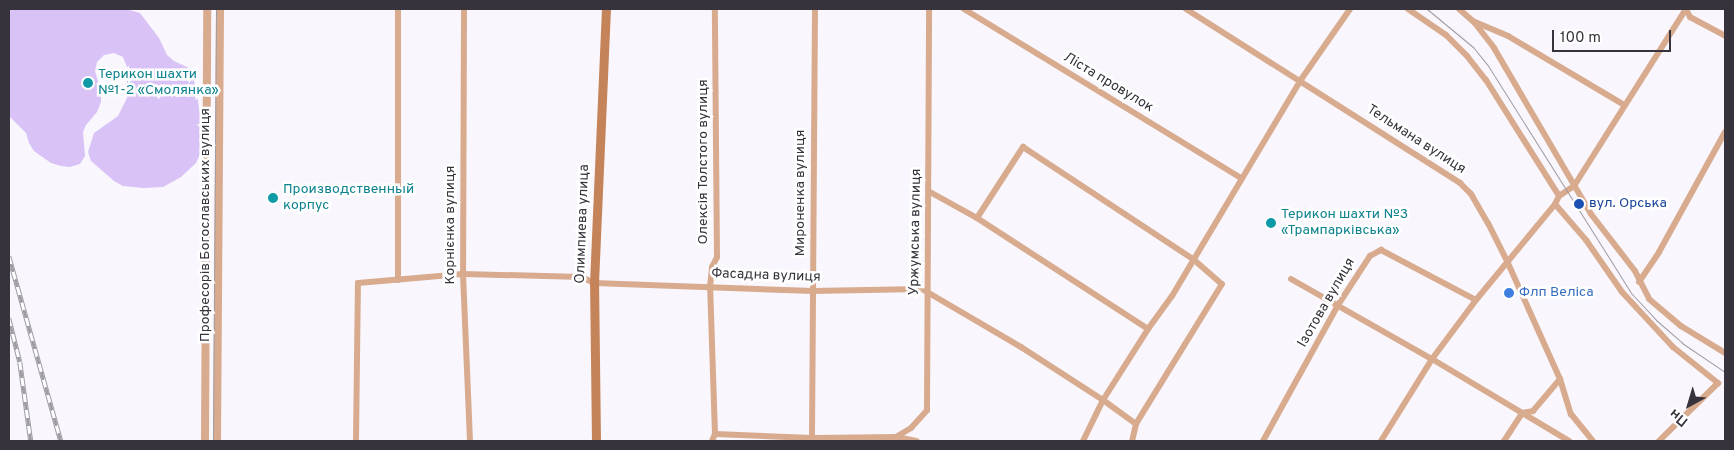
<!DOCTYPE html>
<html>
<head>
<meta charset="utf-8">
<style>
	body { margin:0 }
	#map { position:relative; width:1734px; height:450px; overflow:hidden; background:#f9f7fd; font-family:Overpass,sans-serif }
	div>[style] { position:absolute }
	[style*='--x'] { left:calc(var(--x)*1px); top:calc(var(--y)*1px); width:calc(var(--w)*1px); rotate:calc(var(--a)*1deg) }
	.green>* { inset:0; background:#d9c2f5 }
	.minor>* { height:6px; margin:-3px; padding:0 3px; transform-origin:3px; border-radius:3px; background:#d8ab8f }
	.tertiary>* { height:8px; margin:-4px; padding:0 4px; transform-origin:4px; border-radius:4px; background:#d8ab8f }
	.secondary>* { height:9px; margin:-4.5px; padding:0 4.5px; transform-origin:4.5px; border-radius:4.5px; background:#c58359 }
	.tram>* { height:1px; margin:-0.5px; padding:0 0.5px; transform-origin:0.5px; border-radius:0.5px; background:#9f9ca4 }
	.rail>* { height:4.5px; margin-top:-2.25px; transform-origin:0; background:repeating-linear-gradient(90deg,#fff 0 8px,#9f9ca4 0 16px); box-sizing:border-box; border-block:1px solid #9f9ca4 }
	.dots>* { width:14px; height:14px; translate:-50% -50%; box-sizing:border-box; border:2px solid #fff; border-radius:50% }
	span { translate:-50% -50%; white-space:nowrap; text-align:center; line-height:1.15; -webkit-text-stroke:5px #fff; paint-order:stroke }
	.culture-label { font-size:14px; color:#0d838f }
	.left { translate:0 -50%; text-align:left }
	.street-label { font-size:14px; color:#37333d }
	.transit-label { font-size:14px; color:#164399 }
	.shop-label { font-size:14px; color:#366cbe }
	.frame { position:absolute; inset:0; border:10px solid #37333d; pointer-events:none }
	.north { position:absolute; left:1664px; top:380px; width:50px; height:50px; -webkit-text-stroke:4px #fff; paint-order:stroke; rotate:219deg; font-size:14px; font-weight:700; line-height:20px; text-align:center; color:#37333d }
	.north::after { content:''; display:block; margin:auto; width:18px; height:22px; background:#37333d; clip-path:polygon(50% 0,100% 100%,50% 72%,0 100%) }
	.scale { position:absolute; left:1552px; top:30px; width:119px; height:22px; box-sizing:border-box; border:2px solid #37333d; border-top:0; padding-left:6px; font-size:15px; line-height:18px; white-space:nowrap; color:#37333d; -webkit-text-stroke:4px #fff; paint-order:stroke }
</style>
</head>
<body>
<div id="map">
	<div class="green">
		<i style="clip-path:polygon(9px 9px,126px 9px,140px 13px,159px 38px,167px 55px,174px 61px,191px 69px,196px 89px,202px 126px,200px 154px,196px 163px,181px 177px,163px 187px,143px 188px,123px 186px,114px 181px,91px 161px,88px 152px,94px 133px,118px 116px,127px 98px,127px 67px,123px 57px,114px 53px,104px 55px,97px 62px,95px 71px,101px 92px,101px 102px,97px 112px,86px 125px,83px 132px,85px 156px,80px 164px,70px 167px,61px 166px,51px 163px,34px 151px,29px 143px,26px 133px,9px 116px)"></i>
	</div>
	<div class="minor">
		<i style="--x:398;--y:9;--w:271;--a:90"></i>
		<i style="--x:464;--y:9;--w:265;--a:90.2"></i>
		<i style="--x:463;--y:274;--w:167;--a:87.6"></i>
		<i style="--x:964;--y:9;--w:324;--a:31.4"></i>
		<i style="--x:1186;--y:9;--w:325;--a:32.4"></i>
		<i style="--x:1460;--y:183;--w:16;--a:45"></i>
		<i style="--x:1471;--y:194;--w:34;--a:60"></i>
		<i style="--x:1488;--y:223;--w:42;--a:63.4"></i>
		<i style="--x:1507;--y:261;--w:129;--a:65.8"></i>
		<i style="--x:1560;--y:379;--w:37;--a:73"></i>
		<i style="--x:1571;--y:414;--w:35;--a:51"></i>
		<i style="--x:1408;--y:9;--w:46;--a:34.4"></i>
		<i style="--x:1446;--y:35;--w:30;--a:45"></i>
		<i style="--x:1467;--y:56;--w:31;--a:52"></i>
		<i style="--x:1486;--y:80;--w:137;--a:57.8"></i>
		<i style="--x:1459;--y:9;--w:20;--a:41"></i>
		<i style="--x:1474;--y:22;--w:33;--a:52"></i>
		<i style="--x:1494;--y:48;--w:192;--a:59.7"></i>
		<i style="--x:1591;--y:214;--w:72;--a:52.3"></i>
		<i style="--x:1635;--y:271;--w:31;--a:63"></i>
		<i style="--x:1649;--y:299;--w:42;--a:40.2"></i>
		<i style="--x:1681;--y:326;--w:52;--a:31.5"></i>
		<i style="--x:1686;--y:9;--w:9;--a:63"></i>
		<i style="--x:1690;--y:17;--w:40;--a:28"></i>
		<i style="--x:1475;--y:22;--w:36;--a:23"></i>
		<i style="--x:1508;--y:36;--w:135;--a:30.7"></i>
		<i style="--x:930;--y:192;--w:54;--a:29"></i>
		<i style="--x:977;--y:218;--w:204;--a:33"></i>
		<i style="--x:1555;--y:204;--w:48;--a:49.3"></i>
		<i style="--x:1586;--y:240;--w:63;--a:55.3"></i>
		<i style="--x:1622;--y:292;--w:75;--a:47.2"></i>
		<i style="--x:1673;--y:347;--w:58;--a:38.7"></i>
		<i style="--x:1718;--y:383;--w:83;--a:135.5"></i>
		<i style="--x:977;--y:218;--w:85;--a:-57.1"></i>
		<i style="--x:1023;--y:147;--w:204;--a:33.4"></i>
		<i style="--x:1193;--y:259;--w:38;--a:41"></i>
		<i style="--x:1222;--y:284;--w:164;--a:121.6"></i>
		<i style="--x:1136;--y:424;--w:17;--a:103"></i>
		<i style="--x:1291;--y:279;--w:162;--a:29.6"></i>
		<i style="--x:1432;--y:359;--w:160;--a:30.9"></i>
		<i style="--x:1639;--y:282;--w:36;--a:-56"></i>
		<i style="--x:1659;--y:252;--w:137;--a:-61.2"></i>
		<i style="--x:715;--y:434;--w:97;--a:2.4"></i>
		<i style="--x:812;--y:438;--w:84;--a:-0.7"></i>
		<i style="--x:896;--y:437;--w:21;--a:11"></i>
		<i style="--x:812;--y:438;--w:429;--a:-89.6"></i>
		<i style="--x:356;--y:441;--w:158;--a:-89.3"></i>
		<i style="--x:358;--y:283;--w:105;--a:-4.9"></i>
		<i style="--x:463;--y:274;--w:119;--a:1.4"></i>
		<i style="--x:582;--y:277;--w:13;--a:27"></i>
		<i style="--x:594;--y:283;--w:219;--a:2.1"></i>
		<i style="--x:813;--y:291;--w:109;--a:-1.1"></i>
		<i style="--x:922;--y:289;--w:115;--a:30.4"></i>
		<i style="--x:1021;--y:347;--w:98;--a:32.9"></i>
		<i style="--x:1103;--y:400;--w:41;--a:36"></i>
		<i style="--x:712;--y:441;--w:8;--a:-67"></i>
		<i style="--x:715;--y:434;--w:147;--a:-91.9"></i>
		<i style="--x:710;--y:287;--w:20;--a:-84"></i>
		<i style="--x:712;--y:267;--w:11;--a:-63"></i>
		<i style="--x:717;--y:257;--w:248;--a:-90.5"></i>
		<i style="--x:895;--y:441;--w:4;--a:-76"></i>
		<i style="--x:896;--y:437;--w:17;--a:-31"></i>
		<i style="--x:911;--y:428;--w:24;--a:-48"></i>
		<i style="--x:927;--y:410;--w:401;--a:-89.7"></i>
		<i style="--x:1083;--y:441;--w:46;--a:-64"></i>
		<i style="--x:1103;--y:400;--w:84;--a:-57.6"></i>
		<i style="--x:1148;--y:329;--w:41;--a:-54"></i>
		<i style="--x:1172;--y:296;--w:250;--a:-59.2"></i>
		<i style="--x:1300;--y:81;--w:88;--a:-55.2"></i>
		<i style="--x:1263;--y:441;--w:155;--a:-61.1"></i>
		<i style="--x:1338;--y:305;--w:59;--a:-56.9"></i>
		<i style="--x:1370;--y:256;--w:13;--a:-29"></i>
		<i style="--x:1381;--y:250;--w:107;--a:27.8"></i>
		<i style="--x:1381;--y:441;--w:97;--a:-58.1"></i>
		<i style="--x:1432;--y:359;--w:74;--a:-53.3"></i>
		<i style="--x:1476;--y:300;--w:124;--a:-50.5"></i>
		<i style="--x:1555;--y:204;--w:9;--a:-63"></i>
		<i style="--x:1559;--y:196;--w:18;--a:-34"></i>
		<i style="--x:1574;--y:186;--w:209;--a:-57.7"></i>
		<i style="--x:1504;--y:441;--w:33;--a:-57"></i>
		<i style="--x:1522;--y:413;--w:11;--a:-10"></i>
		<i style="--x:1533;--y:411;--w:42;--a:-49.8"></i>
	</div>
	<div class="tertiary">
		<i style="--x:205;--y:441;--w:432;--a:-89.7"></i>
		<i style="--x:217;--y:441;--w:432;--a:-89.6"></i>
	</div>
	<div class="secondary">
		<i style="--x:596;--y:441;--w:158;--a:-90.7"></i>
		<i style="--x:594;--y:283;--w:274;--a:-87.5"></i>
	</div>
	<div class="tram">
		<i style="--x:1427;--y:9;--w:60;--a:39.6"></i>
		<i style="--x:1473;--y:47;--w:22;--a:51"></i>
		<i style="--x:1487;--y:64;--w:272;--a:57.8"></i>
		<i style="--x:1632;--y:294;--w:35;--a:47"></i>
		<i style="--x:1656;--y:320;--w:35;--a:41"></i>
		<i style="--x:1682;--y:343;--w:52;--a:34"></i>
		<i style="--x:213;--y:441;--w:432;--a:-89.6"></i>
	</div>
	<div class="rail">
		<i style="--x:9;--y:256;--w:192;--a:74.3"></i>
		<i style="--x:9;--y:318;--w:45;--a:76"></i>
		<i style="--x:20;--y:362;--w:80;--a:82.1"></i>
	</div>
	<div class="dots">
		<i style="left:88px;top:83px;background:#0f9aa8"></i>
		<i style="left:273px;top:198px;background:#0f9aa8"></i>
		<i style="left:1579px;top:204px;background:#1a4fb4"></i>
		<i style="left:1271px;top:223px;background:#0f9aa8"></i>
		<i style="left:1509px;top:293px;background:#3f7fe0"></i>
	</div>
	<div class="culture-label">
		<span class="left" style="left:98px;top:83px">Терикон шахти<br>№1-2 «Смолянка»</span>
		<span class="left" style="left:283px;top:198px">Производственный<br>корпус</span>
		<span class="left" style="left:1281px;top:223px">Терикон шахти №3<br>«Трампарківська»</span>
	</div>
	<div class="street-label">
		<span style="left:1108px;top:83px;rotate:31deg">Ліста провулок</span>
		<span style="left:1416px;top:140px;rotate:33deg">Тельмана вулиця</span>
		<span style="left:704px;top:162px;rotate:-90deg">Олексія Толстого вулиця</span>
		<span style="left:801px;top:193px;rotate:-90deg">Мироненка вулиця</span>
		<span style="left:583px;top:224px;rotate:-88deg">Олимпиева улица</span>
		<span style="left:206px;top:225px;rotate:-90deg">Професорів Богославських вулиця</span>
		<span style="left:451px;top:225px;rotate:-90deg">Корнієнка вулиця</span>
		<span style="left:916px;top:232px;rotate:-89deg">Уржумська вулиця</span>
		<span style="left:766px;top:276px;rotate:2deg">Фасадна вулиця</span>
		<span style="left:1327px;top:303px;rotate:-60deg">Ізотова вулиця</span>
	</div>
	<div class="transit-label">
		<span class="left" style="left:1589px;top:204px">вул. Орська</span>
	</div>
	<div class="shop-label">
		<span class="left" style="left:1519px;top:293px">Флп Веліса</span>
	</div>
	<div class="frame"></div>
	<div class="north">Пн</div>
	<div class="scale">100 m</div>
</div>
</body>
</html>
